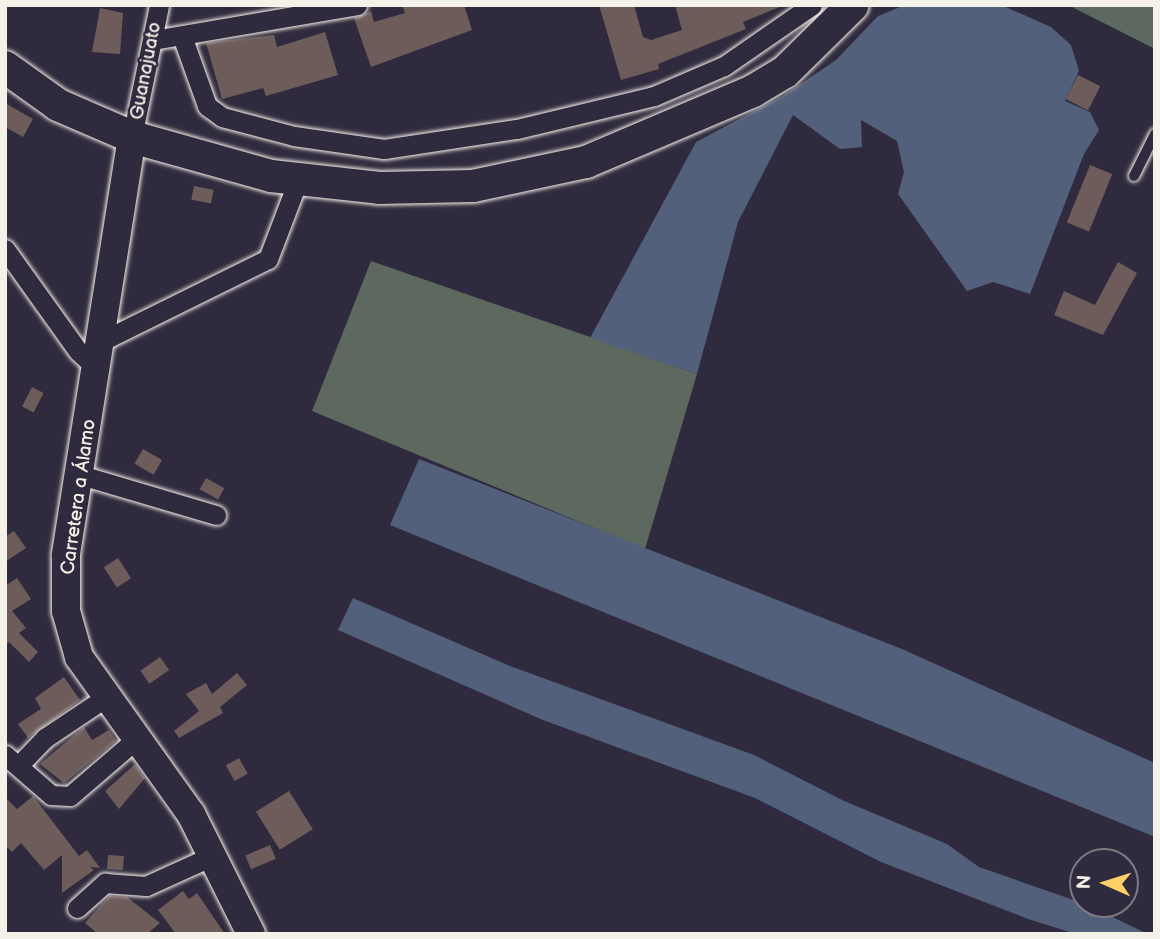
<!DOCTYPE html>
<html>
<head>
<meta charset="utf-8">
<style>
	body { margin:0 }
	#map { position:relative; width:1160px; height:939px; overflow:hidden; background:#2f2a3d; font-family:"Balsamiq Sans",sans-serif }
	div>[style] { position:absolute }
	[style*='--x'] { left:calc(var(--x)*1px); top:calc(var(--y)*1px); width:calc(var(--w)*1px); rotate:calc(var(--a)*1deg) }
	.green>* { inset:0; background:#5d685e }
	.water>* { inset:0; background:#52607b }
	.building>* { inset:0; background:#6e5c5b; transform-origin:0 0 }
	.roads { filter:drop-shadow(0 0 2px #f4f1e8) drop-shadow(0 0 2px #f4f1e8) }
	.service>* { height:10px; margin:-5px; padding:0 5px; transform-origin:5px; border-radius:5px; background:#2f2a3d }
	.minor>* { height:19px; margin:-9.5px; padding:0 9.5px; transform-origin:9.5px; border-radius:9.5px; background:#2f2a3d }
	.secondary>* { height:28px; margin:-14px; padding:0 14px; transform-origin:14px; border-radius:14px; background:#2f2a3d }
	.primary>* { height:32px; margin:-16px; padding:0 16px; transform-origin:16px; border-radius:16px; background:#2f2a3d }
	span { translate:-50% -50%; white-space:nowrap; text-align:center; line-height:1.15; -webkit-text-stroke:5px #2f2a3d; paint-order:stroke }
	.street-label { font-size:19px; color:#f4f1e8 }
	.frame { position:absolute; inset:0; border:7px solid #f4f1e8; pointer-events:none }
	.north { position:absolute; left:1069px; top:848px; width:70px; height:70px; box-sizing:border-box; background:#2f2a3d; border:2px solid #7e7a81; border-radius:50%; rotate:273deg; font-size:19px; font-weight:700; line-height:28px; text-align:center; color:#f4f1e8 }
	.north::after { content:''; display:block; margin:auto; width:24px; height:32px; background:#ffd166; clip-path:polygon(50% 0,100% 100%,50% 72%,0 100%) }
</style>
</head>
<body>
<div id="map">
	<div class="green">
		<i style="clip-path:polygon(1062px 5px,1155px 5px,1155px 49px,1072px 7px)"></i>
		<i style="clip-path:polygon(371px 261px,697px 374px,645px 549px,312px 411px)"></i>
	</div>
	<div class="water">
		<i style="clip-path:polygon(905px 5px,1001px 5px,1051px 27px,1071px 45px,1079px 71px,1065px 101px,1090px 112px,1099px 130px,1084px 154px,1030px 294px,993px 282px,967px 291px,898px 194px,904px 172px,897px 141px,861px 120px,862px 147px,840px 149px,793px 115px,738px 222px,697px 374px,590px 338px,696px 142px,783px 96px,836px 60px,878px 16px)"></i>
		<i style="clip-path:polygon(419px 459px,902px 649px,1155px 763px,1155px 837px,390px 525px)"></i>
		<i style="clip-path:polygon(353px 598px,510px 666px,754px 755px,842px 800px,947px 844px,979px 867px,1085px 904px,1148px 934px,1076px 934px,1028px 919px,881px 862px,755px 798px,543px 720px,338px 630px)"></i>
	</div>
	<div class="building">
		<i style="clip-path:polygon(402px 5px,464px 5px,472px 30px,371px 67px,354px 18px,371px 11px,374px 22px,405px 13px)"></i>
		<i style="clip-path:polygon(599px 5px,634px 5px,643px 37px,651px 40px,682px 30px,675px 5px,782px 6px,743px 22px,746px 29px,658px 64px,659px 69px,621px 80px)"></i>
		<i style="clip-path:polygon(100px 8px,123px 13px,120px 54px,92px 52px)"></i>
		<i style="clip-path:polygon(325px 32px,338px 75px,266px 96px,263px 88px,222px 99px,206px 43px,274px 35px,277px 47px)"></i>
		<i style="left:1078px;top:75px;width:25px;height:27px;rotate:27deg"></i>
		<i style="clip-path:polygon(5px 103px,33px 119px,23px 137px,5px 127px)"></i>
		<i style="left:1090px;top:165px;width:24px;height:62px;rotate:22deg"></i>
		<i style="left:194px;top:186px;width:20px;height:14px;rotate:11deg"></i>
		<i style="clip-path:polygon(1118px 262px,1137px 273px,1103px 335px,1054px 315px,1064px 291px,1095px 305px)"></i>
		<i style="left:32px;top:387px;width:13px;height:22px;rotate:27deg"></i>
		<i style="left:143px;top:449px;width:22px;height:17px;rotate:30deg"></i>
		<i style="left:206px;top:478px;width:21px;height:13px;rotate:29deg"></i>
		<i style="clip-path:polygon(14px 531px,26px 548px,5px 562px,5px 537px)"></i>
		<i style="left:118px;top:558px;width:24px;height:17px;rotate:57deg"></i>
		<i style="clip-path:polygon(17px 578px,31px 599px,12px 611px,26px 628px,19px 633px,38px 652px,29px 662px,9px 642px,5px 645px,5px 586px)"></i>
		<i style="left:160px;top:657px;width:16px;height:24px;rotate:55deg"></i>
		<i style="clip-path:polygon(237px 673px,247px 685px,220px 707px,223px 713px,179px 738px,174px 731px,199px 711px,186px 694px,206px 683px,212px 694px)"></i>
		<i style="clip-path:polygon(64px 677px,80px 700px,28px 738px,18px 724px,41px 709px,35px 698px)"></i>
		<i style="clip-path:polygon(84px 727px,92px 740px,109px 730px,116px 741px,64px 783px,40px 764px)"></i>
		<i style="left:239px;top:758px;width:18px;height:15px;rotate:61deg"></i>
		<i style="clip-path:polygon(135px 764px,145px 778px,119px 809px,105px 791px)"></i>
		<i style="left:289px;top:791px;width:45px;height:39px;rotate:58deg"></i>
		<i style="clip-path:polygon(33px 796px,79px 856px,87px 850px,100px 868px,90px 867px,94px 870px,62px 893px,62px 855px,44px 870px,21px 843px,12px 852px,5px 845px,5px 797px,17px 809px)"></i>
		<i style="left:270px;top:845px;width:15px;height:27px;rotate:67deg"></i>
		<i style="left:108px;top:855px;width:16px;height:14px;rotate:4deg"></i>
		<i style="clip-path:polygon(183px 891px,189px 899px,197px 893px,225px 934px,176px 934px,158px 910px)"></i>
		<i style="clip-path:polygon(109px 896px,127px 897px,160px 923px,147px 934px,98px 934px,85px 923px)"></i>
	</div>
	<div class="roads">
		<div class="service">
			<i style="--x:1134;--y:176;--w:47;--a:-63.4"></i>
		</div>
		<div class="minor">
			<i style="--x:182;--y:36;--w:74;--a:70.3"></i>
			<i style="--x:207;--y:106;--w:19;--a:36"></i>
			<i style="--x:222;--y:117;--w:74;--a:14.8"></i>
			<i style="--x:294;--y:136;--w:91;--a:8.2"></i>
			<i style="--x:384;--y:149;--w:134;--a:-8.6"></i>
			<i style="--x:517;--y:129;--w:141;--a:-13.5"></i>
			<i style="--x:654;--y:96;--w:76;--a:-23.2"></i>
			<i style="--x:724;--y:66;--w:107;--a:-34.7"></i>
			<i style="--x:153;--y:40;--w:207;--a:-9.7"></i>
			<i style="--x:132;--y:137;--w:135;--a:-78.4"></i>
			<i style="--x:5;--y:249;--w:125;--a:54.4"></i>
			<i style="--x:78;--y:351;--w:26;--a:43"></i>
			<i style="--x:102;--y:341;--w:185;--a:-26.3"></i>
			<i style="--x:268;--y:259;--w:81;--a:-69.1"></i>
			<i style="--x:81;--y:475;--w:141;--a:16.5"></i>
			<i style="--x:5;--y:755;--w:61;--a:41"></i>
			<i style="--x:51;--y:795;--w:19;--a:3"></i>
			<i style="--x:70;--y:796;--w:84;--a:-40.7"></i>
			<i style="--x:18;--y:766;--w:39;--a:-46"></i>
			<i style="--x:45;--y:738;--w:73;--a:-33.9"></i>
			<i style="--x:77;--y:908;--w:38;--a:-42"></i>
			<i style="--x:105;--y:883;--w:41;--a:4.2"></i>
			<i style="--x:146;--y:886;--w:72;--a:-24.4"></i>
		</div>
		<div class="secondary">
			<i style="--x:132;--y:137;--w:424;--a:99"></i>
			<i style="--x:66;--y:556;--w:55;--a:90"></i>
			<i style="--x:66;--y:611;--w:48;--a:74.2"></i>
			<i style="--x:79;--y:657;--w:193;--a:54.5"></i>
			<i style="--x:191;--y:814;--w:134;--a:63.4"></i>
		</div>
		<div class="primary">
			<i style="--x:5;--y:67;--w:65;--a:35.6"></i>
			<i style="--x:58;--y:105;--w:81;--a:23.4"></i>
			<i style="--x:132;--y:137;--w:144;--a:15.7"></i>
			<i style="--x:271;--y:176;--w:109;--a:6.3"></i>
			<i style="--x:379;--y:188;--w:94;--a:-1.2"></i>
			<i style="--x:473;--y:186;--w:116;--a:-12"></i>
			<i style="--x:586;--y:162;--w:181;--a:-23"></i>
			<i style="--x:753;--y:91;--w:37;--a:-31"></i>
			<i style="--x:785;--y:72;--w:95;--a:-44.6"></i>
		</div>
	</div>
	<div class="street-label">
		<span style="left:146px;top:71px;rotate:-79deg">Guanajuato</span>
		<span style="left:79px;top:497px;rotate:-82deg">Carretera a Álamo</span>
	</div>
	<div class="frame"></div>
	<div class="north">N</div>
</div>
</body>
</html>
